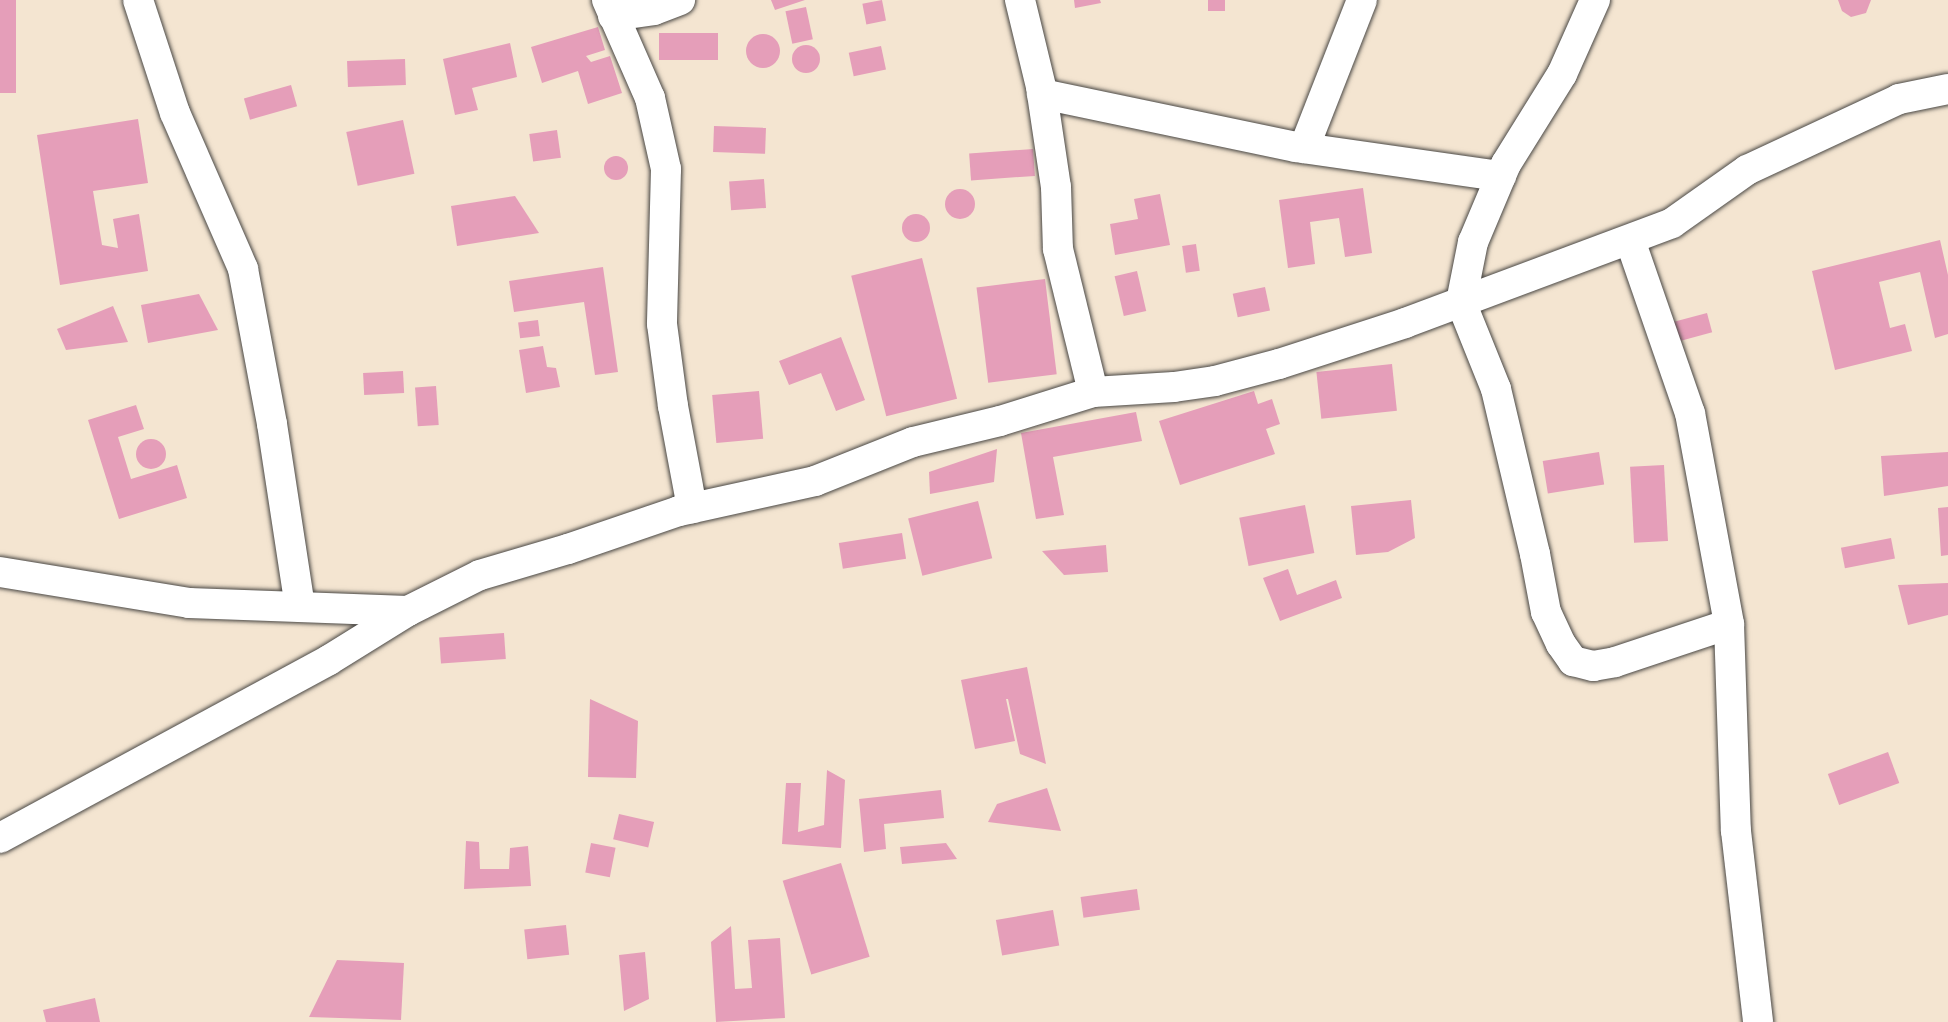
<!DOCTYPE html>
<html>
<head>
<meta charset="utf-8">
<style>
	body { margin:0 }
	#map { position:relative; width:1948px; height:1022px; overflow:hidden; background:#f4e5d1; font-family:"Balsamiq Sans",sans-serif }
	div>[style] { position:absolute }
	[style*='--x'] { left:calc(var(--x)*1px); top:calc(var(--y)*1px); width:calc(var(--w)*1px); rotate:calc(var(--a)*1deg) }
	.building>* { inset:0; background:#e59eb9; transform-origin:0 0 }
	.round { border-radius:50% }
	.roads { filter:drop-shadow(0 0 2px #494744) drop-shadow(0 0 2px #494744) }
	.street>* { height:30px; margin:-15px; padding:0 15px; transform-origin:15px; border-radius:15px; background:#fff }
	span { translate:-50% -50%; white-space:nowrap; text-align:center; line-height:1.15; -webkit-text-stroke:6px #f6f6f2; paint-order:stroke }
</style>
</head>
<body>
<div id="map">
	<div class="building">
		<i style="left:0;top:0;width:16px;height:93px"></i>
		<i style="clip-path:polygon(771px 0,805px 0,775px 10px)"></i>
		<i style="left:882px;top:0;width:21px;height:20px;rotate:79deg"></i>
		<i style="clip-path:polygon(1074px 0,1100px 0,1101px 3px,1075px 8px)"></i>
		<i style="left:1208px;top:0;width:17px;height:11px"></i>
		<i style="clip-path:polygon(1838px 0,1871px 0,1866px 13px,1851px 17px,1842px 11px)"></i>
		<i style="left:806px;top:7px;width:33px;height:21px;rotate:78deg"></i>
		<i style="clip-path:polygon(598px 27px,605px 50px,586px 56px,591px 62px,610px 56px,622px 93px,588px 104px,578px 71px,542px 83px,531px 47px)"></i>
		<i style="left:718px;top:33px;width:27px;height:59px;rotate:90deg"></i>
		<i class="round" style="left:746px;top:34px;width:34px;height:34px"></i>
		<i style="clip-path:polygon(510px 43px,517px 77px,472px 88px,478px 110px,455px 115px,443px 59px)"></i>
		<i class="round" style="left:792px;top:45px;width:28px;height:28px"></i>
		<i style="left:881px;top:46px;width:24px;height:33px;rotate:78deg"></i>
		<i style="left:405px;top:59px;width:26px;height:58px;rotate:88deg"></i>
		<i style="left:291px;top:85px;width:22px;height:49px;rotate:74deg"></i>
		<i style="clip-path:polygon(138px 119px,148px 183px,93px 191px,102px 245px,118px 248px,113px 219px,139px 214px,148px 271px,60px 285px,37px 135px)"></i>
		<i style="left:403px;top:120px;width:55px;height:58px;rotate:78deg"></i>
		<i style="left:714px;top:126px;width:52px;height:26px;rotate:2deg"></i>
		<i style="left:557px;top:130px;width:28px;height:28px;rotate:82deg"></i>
		<i style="left:1033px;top:149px;width:27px;height:64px;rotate:86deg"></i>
		<i class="round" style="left:604px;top:156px;width:24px;height:24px"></i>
		<i style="left:764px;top:179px;width:29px;height:35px;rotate:86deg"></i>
		<i style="clip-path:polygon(1363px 188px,1372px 253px,1345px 257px,1339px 218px,1310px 222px,1315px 264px,1288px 268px,1279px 200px)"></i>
		<i class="round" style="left:945px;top:189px;width:30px;height:30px"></i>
		<i style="clip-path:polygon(1160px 194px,1170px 245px,1115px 255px,1110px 224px,1138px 219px,1134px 199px)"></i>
		<i style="clip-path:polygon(515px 196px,539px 233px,457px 246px,451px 206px)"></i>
		<i class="round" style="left:902px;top:214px;width:28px;height:28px"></i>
		<i style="clip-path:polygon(1940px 240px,1948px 275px,1948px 334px,1935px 338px,1920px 272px,1879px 282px,1890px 328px,1905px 324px,1912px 351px,1835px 370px,1812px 271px)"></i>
		<i style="left:1196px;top:244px;width:27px;height:14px;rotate:82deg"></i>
		<i style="left:922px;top:258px;width:145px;height:73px;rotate:76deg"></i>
		<i style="clip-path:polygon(603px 267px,618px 372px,595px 375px,584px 302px,514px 312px,509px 281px)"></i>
		<i style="left:1137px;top:271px;width:41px;height:23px;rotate:77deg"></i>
		<i style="left:1045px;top:279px;width:96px;height:69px;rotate:83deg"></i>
		<i style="left:1265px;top:287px;width:24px;height:33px;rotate:78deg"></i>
		<i style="clip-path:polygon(199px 294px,218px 330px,148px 343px,141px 305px)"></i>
		<i style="clip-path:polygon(113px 306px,128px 342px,66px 350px,57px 329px)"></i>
		<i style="left:1707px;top:313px;width:20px;height:38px;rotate:75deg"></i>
		<i style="left:538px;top:320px;width:16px;height:20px;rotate:83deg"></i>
		<i style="clip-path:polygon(841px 337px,865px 400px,836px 411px,821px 373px,789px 385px,779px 361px)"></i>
		<i style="clip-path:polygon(543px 346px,547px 367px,556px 368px,560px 387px,526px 393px,519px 350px)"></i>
		<i style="left:1392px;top:364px;width:47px;height:76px;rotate:84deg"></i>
		<i style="left:403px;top:371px;width:22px;height:40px;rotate:87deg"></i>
		<i style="left:436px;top:386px;width:39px;height:21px;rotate:86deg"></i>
		<i style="left:759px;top:391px;width:48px;height:47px;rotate:85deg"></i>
		<i style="clip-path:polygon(1254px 391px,1258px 404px,1272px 399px,1280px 424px,1266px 429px,1275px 454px,1180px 485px,1159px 421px)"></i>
		<i style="clip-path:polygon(136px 405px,144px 429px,118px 437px,131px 479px,177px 465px,187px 498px,119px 519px,88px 420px)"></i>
		<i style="clip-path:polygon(1136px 412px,1142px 441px,1053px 457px,1064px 515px,1036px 519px,1021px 433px)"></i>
		<i class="round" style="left:136px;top:439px;width:30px;height:30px"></i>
		<i style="clip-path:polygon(997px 449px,994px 482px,930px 494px,929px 472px)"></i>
		<i style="left:1599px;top:452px;width:33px;height:57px;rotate:81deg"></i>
		<i style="clip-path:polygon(1948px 452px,1948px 486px,1884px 496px,1881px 456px)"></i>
		<i style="left:1664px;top:465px;width:76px;height:34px;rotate:87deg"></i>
		<i style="clip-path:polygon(1411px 500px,1415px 538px,1388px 552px,1356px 555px,1351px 506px)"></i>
		<i style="left:978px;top:501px;width:59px;height:72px;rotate:76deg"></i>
		<i style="left:1305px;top:505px;width:49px;height:67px;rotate:79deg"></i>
		<i style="clip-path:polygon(1948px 507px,1948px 555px,1941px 556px,1938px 508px)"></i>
		<i style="left:902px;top:533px;width:26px;height:64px;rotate:81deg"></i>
		<i style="left:1891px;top:538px;width:21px;height:51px;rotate:79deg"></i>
		<i style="clip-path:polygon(1106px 545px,1108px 572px,1064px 575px,1042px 551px)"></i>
		<i style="clip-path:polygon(1288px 569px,1297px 595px,1336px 580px,1342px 598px,1280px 621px,1263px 578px)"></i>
		<i style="clip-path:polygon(1948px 583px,1948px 615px,1908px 625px,1898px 585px)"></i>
		<i style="left:504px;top:633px;width:26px;height:65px;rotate:86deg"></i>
		<i style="clip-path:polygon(1027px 667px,1046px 764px,1020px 754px,1008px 699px,1006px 699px,1015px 741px,975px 749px,961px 680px)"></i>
		<i style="clip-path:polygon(590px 699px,638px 721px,636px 778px,588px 777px)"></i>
		<i style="left:1888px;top:752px;width:33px;height:64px;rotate:70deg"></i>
		<i style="clip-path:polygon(827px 770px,845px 780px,841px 848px,782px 844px,786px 783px,801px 783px,798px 832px,824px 825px)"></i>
		<i style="clip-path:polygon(1047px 788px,1061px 831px,988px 822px,997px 804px)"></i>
		<i style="clip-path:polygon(941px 790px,944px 818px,884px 824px,886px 849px,864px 852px,859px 799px)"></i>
		<i style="left:619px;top:814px;width:36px;height:26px;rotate:13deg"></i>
		<i style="clip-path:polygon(466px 841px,479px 842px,480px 869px,509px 869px,510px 848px,528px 846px,531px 886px,464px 889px)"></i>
		<i style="left:591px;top:843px;width:25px;height:30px;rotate:11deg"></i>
		<i style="clip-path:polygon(946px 843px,957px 859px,902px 864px,900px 847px)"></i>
		<i style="left:841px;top:863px;width:98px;height:61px;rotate:73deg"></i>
		<i style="left:1137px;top:889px;width:21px;height:57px;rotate:82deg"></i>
		<i style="left:1053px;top:910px;width:36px;height:58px;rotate:80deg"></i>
		<i style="left:566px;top:925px;width:30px;height:42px;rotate:84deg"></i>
		<i style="clip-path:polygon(731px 926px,735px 989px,752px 988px,748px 940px,780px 938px,785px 1018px,716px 1022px,711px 942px)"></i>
		<i style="clip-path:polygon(645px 952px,649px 999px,624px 1011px,619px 955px)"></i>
		<i style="clip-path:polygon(337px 960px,404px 963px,401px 1020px,309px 1017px)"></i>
		<i style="clip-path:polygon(95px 998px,100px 1022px,46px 1022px,43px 1010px)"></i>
	</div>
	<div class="roads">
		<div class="street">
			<i style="--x:138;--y:0;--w:119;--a:71.9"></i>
			<i style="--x:175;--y:113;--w:170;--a:66.4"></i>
			<i style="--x:243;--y:269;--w:158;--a:79.4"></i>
			<i style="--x:272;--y:424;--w:185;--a:81.3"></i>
			<i style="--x:607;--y:0;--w:107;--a:66.3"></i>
			<i style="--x:650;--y:98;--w:73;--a:77.3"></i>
			<i style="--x:666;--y:169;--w:155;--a:91.5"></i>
			<i style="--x:662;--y:324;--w:83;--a:82.4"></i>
			<i style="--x:673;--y:406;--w:104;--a:79.4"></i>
			<i style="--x:1020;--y:0;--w:89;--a:76.4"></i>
			<i style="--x:1041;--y:87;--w:101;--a:81.5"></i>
			<i style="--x:1056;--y:187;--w:62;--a:88.2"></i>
			<i style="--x:1058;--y:249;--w:147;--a:76.2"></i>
			<i style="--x:1595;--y:0;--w:81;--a:114"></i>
			<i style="--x:1562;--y:74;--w:106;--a:121.9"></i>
			<i style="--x:1506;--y:164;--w:85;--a:112.9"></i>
			<i style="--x:1473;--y:242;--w:61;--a:101.3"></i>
			<i style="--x:1461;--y:302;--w:94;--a:68.1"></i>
			<i style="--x:1496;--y:389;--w:170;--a:76.7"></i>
			<i style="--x:1535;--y:554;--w:59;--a:79.3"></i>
			<i style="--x:1546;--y:612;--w:35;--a:65"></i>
			<i style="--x:1561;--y:644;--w:21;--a:55"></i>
			<i style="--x:1573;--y:661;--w:21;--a:14"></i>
			<i style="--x:1593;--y:666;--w:22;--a:-10"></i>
			<i style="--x:1615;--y:662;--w:120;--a:-18.4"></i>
			<i style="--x:613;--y:16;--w:41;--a:-8.3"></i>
			<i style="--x:654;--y:10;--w:28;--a:-21"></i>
			<i style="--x:1042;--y:94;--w:259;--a:11.8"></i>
			<i style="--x:1296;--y:147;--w:207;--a:8.1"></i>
			<i style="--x:1304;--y:148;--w:159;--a:-68.6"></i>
			<i style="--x:1630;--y:240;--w:183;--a:70.9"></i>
			<i style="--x:1690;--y:413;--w:215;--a:79.5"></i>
			<i style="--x:1729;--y:624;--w:207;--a:88.1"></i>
			<i style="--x:1736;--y:831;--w:192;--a:83.4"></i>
			<i style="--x:0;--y:572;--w:192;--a:9.3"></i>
			<i style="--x:189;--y:603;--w:219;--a:2.1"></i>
			<i style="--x:0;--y:838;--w:374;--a:-28.4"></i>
			<i style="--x:329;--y:660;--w:93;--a:-31.8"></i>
			<i style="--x:408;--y:611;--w:80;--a:-26.6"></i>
			<i style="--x:480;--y:575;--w:92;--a:-16.5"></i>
			<i style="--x:568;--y:549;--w:117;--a:-18.9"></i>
			<i style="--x:679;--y:511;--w:139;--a:-12.4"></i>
			<i style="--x:815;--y:481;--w:105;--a:-21.7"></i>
			<i style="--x:913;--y:442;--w:89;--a:-13.6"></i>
			<i style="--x:1000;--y:421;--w:97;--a:-17.3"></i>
			<i style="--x:1093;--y:392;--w:81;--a:-3.5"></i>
			<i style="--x:1174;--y:387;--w:41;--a:-8.3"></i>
			<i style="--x:1215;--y:381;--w:66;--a:-14.9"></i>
			<i style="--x:1279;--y:364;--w:133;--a:-18"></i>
			<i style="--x:1405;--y:323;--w:285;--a:-20.5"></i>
			<i style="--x:1672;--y:223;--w:92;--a:-35.2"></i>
			<i style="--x:1747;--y:170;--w:168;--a:-25"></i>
			<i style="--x:1899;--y:99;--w:50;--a:-11.5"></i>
		</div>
	</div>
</div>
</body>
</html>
